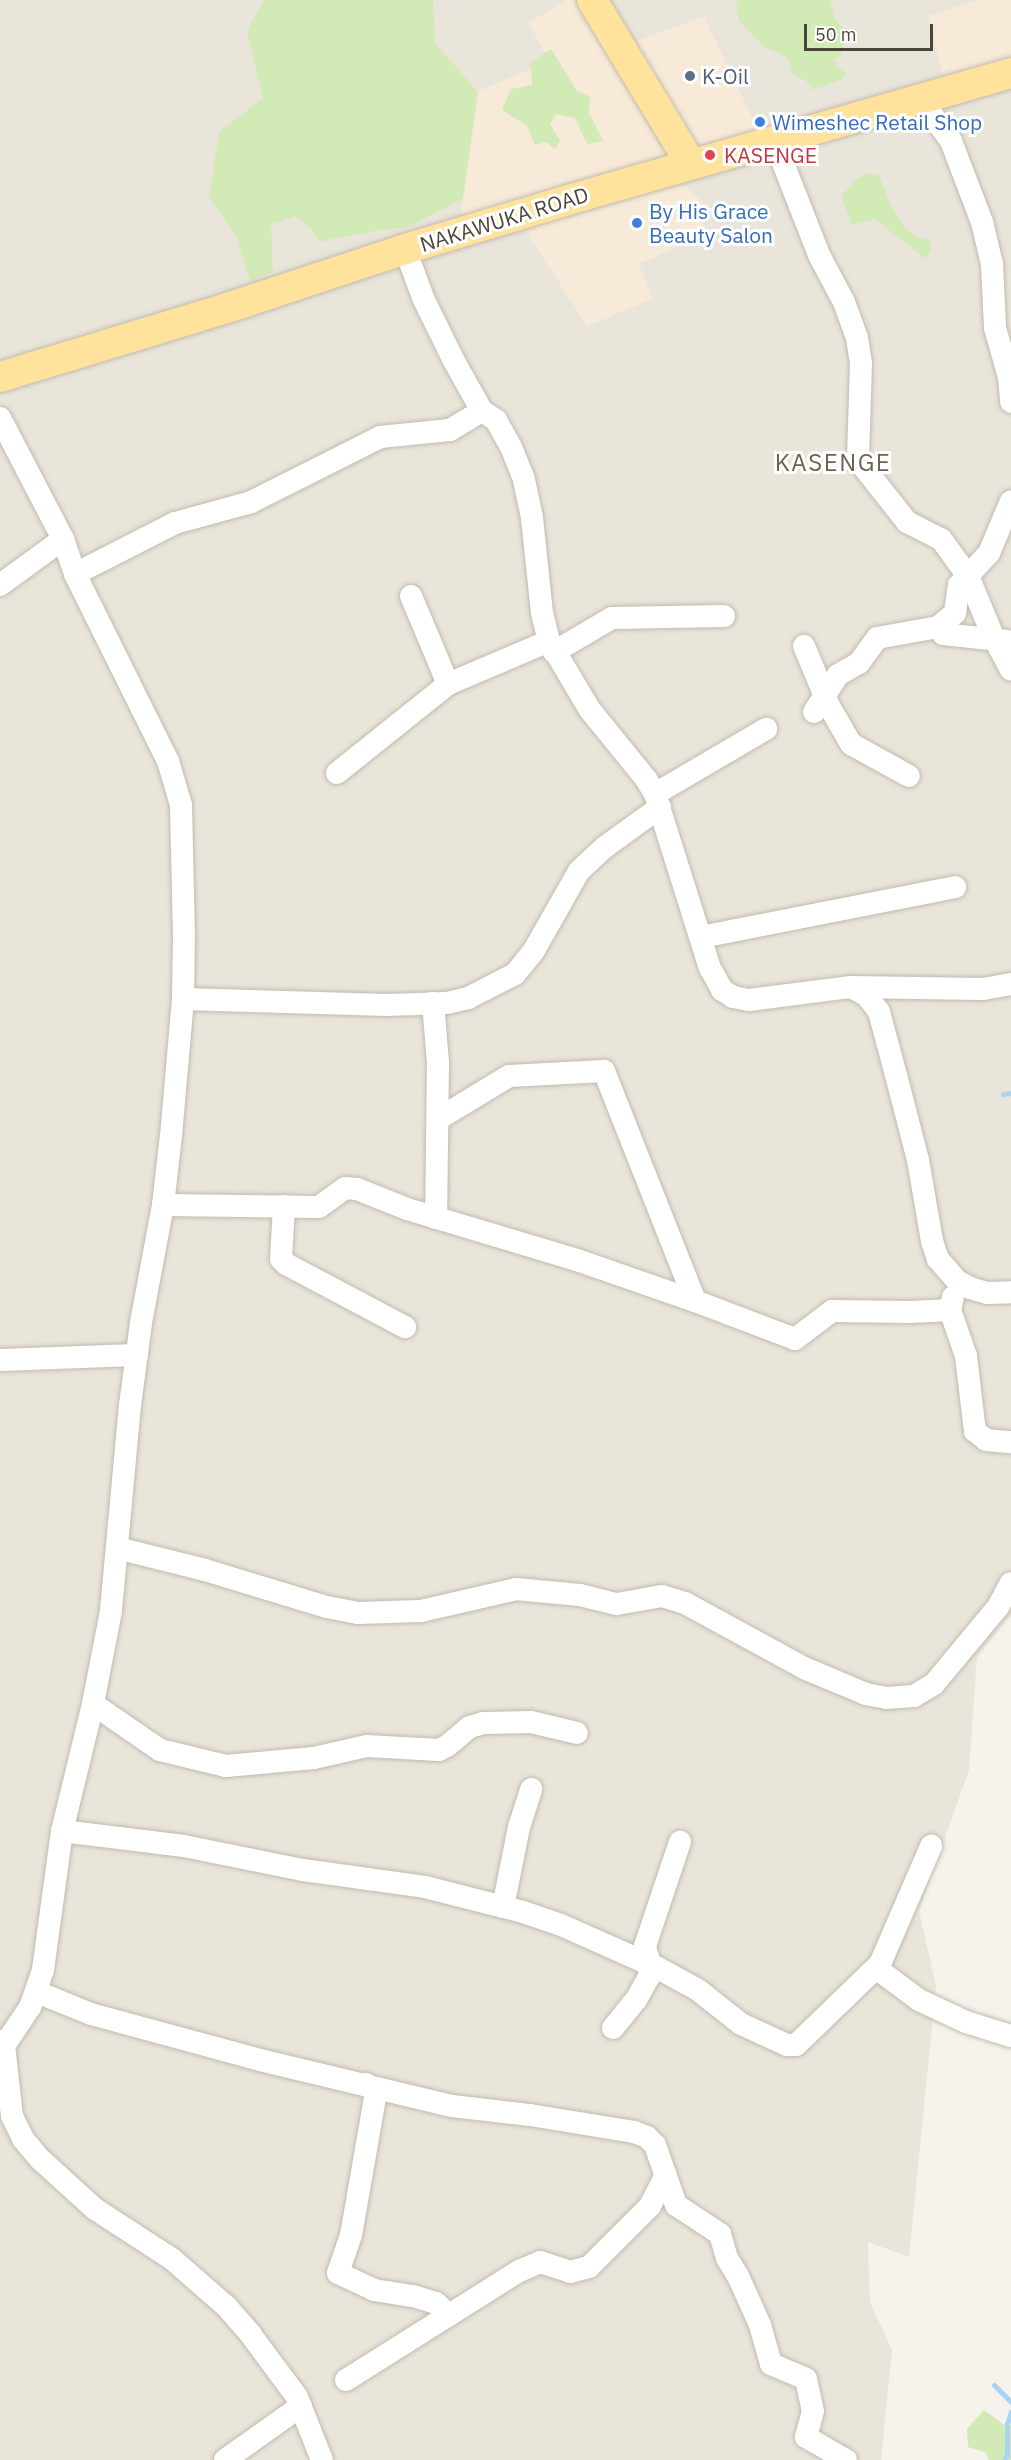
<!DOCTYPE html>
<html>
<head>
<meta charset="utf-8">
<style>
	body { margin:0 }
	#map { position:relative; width:1011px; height:2460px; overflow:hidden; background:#f6f3ec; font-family:"IBM Plex Sans",sans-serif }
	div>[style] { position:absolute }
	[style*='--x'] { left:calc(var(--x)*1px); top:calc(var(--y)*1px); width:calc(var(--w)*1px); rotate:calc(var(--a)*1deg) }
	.residential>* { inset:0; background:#eae5da }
	.commercial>* { inset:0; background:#f7ead8 }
	.green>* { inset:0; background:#d2eab5 }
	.stream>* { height:5px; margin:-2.5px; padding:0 2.5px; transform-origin:2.5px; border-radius:2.5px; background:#a9d4f2 }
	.roads { filter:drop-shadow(0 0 2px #c2bbae) drop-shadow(0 0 2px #c2bbae) }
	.minor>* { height:22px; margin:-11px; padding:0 11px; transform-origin:11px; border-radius:11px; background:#fff }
	.major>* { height:30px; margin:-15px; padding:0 15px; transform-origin:15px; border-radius:15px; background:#ffe39c }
	.dots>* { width:16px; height:16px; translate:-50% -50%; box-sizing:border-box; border:3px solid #fff; border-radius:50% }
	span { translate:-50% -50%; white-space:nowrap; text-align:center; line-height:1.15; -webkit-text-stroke:6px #fff; paint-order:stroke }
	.service-label { font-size:21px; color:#4e5e75 }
	.left { translate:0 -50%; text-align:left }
	.shop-label { font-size:21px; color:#366cbe }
	.health-label { font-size:21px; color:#be3a42 }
	.street-label { font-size:21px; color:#4b4439 }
	.quarter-label { font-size:24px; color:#6e6250; letter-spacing:1.5px }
	.scale { position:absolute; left:804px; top:24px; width:129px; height:27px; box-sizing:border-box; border:3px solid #4b4439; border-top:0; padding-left:8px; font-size:18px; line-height:21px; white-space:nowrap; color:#4b4439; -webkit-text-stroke:4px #fff; paint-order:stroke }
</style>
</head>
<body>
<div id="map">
	<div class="residential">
		<i style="clip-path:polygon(0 0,1011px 0,1011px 1615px,977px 1657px,969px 1770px,919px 1911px,936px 1986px,909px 2257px,868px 2242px,870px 2302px,892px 2350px,881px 2460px,0 2460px)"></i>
	</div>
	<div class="commercial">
		<i style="clip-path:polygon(567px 0,581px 0,679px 155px,501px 206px,461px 215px,474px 93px,550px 61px,528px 23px)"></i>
		<i style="clip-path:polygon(977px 0,1011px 0,1011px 60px,944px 81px,928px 16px)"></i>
		<i style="clip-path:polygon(704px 16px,760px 135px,693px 152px,624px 46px)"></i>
		<i style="clip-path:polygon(673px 176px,701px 200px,704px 221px,702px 236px,639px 264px,653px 299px,587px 326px,522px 225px)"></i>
	</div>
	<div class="green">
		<i style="clip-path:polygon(264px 0,433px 0,435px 43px,478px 92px,463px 199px,406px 228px,379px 230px,318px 242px,313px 231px,296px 216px,271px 225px,273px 272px,250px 281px,236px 235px,209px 198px,219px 132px,263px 98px,247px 31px)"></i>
		<i style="clip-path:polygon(736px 0,830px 0,834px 16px,843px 28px,842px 55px,834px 59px,837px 67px,846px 73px,842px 79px,813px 90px,806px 81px,791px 74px,790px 62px,780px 53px,764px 47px,739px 21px)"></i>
		<i style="clip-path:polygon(551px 49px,577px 91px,590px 97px,589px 113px,603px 141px,587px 144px,575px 118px,556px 114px,550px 124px,560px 141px,555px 149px,546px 142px,535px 145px,527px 126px,502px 110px,511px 89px,532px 85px,530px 63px)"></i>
		<i style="clip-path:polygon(869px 173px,879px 176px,891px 205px,904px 227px,916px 237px,929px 240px,932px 247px,926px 259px,875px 219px,852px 225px,841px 196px,856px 180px)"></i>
		<i style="clip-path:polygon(984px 2410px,1007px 2427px,1011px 2425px,1011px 2460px,989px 2460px,985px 2452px,968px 2447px,967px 2429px)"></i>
	</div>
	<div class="stream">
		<i style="--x:1003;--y:1094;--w:8;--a:-7"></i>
		<i style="--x:994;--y:2385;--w:24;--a:45"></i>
		<i style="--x:1004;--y:2460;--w:6;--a:-59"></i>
		<i style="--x:1007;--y:2455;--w:31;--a:-90"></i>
		<i style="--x:1007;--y:2424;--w:13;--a:-72"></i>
	</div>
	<div class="roads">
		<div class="minor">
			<i style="--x:920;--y:98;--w:53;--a:54.2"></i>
			<i style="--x:951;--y:141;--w:87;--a:69.1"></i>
			<i style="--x:982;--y:222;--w:43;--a:76.6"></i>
			<i style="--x:992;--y:264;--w:64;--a:87.3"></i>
			<i style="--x:995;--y:328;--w:51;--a:74.1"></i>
			<i style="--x:1009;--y:377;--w:25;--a:85"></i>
			<i style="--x:774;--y:140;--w:123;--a:68.6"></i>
			<i style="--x:819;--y:255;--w:53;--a:62"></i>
			<i style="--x:844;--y:302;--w:38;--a:70"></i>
			<i style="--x:857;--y:338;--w:25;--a:81"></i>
			<i style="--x:861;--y:363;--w:97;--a:91.8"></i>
			<i style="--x:858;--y:460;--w:79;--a:51.7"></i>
			<i style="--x:907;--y:522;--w:38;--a:27"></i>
			<i style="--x:941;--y:539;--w:46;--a:53.9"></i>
			<i style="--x:968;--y:576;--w:65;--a:67.4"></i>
			<i style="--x:993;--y:636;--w:38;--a:62"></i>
			<i style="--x:405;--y:249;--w:54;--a:69.6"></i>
			<i style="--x:424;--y:300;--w:68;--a:63.8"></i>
			<i style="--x:454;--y:361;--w:57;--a:60.8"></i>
			<i style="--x:482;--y:411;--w:17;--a:33"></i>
			<i style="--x:496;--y:420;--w:31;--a:61"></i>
			<i style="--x:511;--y:447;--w:35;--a:68"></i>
			<i style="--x:524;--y:480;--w:39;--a:78"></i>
			<i style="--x:532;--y:518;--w:96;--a:84"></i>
			<i style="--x:542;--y:613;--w:29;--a:76"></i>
			<i style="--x:549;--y:641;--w:80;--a:59.3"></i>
			<i style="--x:590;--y:710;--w:89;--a:50.9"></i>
			<i style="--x:646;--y:779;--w:17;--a:59"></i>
			<i style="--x:655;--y:794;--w:182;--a:72.5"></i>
			<i style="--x:710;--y:968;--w:25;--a:61"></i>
			<i style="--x:722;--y:990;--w:13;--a:32"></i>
			<i style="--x:733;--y:997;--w:16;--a:11"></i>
			<i style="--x:749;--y:1000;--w:103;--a:-7.3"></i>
			<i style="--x:851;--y:987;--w:18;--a:29"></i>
			<i style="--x:867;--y:996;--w:20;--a:53"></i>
			<i style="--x:879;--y:1012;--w:65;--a:74.9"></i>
			<i style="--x:896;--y:1075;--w:88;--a:75.5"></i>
			<i style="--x:918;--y:1160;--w:82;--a:80.2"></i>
			<i style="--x:932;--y:1241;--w:19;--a:72"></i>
			<i style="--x:938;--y:1259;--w:29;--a:49"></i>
			<i style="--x:957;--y:1281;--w:15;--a:28"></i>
			<i style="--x:970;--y:1288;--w:18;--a:16"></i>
			<i style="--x:987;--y:1293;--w:24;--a:-2"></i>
			<i style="--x:0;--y:418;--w:136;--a:62.5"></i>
			<i style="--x:63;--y:539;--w:37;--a:71"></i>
			<i style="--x:75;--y:574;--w:209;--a:63.6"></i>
			<i style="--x:168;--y:761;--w:46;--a:73.5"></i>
			<i style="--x:181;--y:805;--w:130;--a:88.7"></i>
			<i style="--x:184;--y:935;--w:64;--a:90.9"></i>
			<i style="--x:183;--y:999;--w:137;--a:95"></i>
			<i style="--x:171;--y:1135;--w:70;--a:96.5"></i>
			<i style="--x:163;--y:1205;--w:120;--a:100.6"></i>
			<i style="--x:141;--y:1323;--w:83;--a:97.6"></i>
			<i style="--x:130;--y:1405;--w:207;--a:95.3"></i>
			<i style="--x:111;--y:1611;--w:95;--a:101"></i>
			<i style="--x:93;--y:1704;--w:131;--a:103.7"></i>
			<i style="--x:62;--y:1831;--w:140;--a:97.8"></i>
			<i style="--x:43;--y:1970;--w:39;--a:109"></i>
			<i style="--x:30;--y:2007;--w:54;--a:123.7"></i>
			<i style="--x:75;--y:574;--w:112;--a:-27"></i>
			<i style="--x:175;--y:523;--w:79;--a:-15.4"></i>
			<i style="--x:251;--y:502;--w:144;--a:-26.7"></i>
			<i style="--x:380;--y:437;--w:70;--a:-5.7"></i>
			<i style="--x:450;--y:430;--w:37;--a:-31"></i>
			<i style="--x:0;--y:585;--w:78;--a:-36.1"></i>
			<i style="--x:411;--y:596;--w:95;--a:67.2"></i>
			<i style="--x:943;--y:634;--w:64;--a:6.2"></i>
			<i style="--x:804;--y:646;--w:65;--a:67.4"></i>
			<i style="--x:829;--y:706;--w:44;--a:59.9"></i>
			<i style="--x:851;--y:744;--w:66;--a:28.9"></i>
			<i style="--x:554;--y:652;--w:67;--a:-30.4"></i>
			<i style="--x:612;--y:618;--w:112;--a:-1"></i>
			<i style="--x:814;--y:712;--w:44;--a:-57"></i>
			<i style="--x:838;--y:675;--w:24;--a:-30"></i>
			<i style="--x:859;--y:663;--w:31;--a:-54"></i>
			<i style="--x:877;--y:638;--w:62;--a:-10.2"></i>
			<i style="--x:938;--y:627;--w:22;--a:-39"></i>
			<i style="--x:955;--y:613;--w:28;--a:-82"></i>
			<i style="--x:959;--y:585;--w:44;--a:-46.8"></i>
			<i style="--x:989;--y:553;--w:56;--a:-67.1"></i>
			<i style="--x:337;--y:773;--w:142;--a:-38.7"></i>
			<i style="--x:448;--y:684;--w:110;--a:-23.1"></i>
			<i style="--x:655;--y:794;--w:129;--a:-30.4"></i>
			<i style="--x:701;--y:937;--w:259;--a:-11.1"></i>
			<i style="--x:851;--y:987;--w:132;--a:0.9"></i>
			<i style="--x:983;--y:989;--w:28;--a:-10"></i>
			<i style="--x:183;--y:999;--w:204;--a:1.7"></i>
			<i style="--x:387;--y:1005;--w:60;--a:-1.9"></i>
			<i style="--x:447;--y:1003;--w:22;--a:-13"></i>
			<i style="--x:468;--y:998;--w:53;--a:-27.1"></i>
			<i style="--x:515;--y:974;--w:28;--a:-51"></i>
			<i style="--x:533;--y:952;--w:93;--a:-60.4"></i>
			<i style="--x:579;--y:871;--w:35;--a:-43"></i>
			<i style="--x:605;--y:847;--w:68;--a:-36"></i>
			<i style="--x:433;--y:1003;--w:59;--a:85.2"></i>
			<i style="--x:438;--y:1062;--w:156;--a:90.7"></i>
			<i style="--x:438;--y:1119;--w:83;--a:-31.2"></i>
			<i style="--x:509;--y:1076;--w:95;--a:-3"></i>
			<i style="--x:604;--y:1071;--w:247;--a:68.4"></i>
			<i style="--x:163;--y:1205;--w:156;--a:0.7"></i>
			<i style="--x:319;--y:1207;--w:32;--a:-36"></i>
			<i style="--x:345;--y:1188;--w:12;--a:5"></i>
			<i style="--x:357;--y:1189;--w:54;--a:21.8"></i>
			<i style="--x:407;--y:1209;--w:177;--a:16.7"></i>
			<i style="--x:577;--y:1260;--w:125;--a:19.2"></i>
			<i style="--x:695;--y:1301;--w:107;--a:20.8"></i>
			<i style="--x:795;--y:1339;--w:46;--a:-37.1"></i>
			<i style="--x:832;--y:1311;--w:79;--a:0.7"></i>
			<i style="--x:911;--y:1312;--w:39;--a:-3"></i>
			<i style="--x:284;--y:1206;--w:53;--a:93.2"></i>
			<i style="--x:281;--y:1259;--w:7;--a:45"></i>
			<i style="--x:286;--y:1264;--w:135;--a:27.9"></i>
			<i style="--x:953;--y:1297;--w:13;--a:103"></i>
			<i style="--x:950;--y:1310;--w:49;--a:70.8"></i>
			<i style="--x:966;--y:1356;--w:76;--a:83.2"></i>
			<i style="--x:975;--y:1431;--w:14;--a:39"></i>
			<i style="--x:986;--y:1440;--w:25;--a:5"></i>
			<i style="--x:0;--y:1360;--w:137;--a:-2.1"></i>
			<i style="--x:117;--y:1548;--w:91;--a:14"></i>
			<i style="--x:205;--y:1570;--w:127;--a:16.9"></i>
			<i style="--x:327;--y:1607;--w:32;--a:11"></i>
			<i style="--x:358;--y:1613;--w:63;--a:-1.8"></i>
			<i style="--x:421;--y:1611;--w:98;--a:-13"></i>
			<i style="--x:516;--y:1589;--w:64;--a:5.4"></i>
			<i style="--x:580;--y:1595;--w:38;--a:14"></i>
			<i style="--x:617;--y:1604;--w:46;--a:-10.1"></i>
			<i style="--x:662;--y:1596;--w:24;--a:17"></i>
			<i style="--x:685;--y:1603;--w:136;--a:28.6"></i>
			<i style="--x:804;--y:1668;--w:67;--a:22.8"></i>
			<i style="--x:866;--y:1694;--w:20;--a:11"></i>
			<i style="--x:886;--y:1698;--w:28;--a:-4"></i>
			<i style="--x:914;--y:1696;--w:23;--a:-31"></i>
			<i style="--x:934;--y:1684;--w:100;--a:-50.3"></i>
			<i style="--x:998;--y:1607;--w:27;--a:-62"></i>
			<i style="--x:93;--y:1704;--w:81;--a:34.5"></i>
			<i style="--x:160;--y:1750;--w:68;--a:13.6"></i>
			<i style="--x:226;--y:1766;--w:88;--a:-5.2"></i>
			<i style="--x:314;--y:1758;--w:54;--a:-12.8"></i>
			<i style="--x:367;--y:1746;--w:72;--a:3.2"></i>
			<i style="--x:439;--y:1750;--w:9;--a:-27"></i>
			<i style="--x:447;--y:1746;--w:30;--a:-40"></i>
			<i style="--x:470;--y:1727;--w:14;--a:-17"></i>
			<i style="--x:483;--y:1723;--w:48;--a:-1.2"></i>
			<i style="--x:531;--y:1722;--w:47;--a:13.4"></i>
			<i style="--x:62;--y:1831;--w:123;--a:7"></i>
			<i style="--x:184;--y:1846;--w:121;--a:11.4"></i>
			<i style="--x:303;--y:1870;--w:123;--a:7.9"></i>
			<i style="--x:425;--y:1887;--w:101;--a:14.3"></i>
			<i style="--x:523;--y:1912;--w:40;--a:18.9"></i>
			<i style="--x:561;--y:1925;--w:106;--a:23.9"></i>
			<i style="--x:658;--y:1968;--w:46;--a:28.8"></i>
			<i style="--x:698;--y:1990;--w:55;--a:38.3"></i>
			<i style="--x:741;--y:2024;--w:51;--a:24.5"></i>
			<i style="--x:787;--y:2045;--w:9;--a:0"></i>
			<i style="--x:796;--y:2045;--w:117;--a:-44"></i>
			<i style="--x:880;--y:1964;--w:129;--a:-66.6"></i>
			<i style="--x:503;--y:1907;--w:82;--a:-78.7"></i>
			<i style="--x:519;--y:1827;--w:40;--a:-72"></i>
			<i style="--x:876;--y:1968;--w:54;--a:36.7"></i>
			<i style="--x:919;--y:2000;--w:52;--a:25.1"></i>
			<i style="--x:966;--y:2022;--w:47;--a:17.3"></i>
			<i style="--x:37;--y:1992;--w:58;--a:22.2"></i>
			<i style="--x:91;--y:2014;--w:175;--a:15.2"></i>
			<i style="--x:260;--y:2060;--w:197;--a:13.5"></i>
			<i style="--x:452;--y:2106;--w:79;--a:6.6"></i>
			<i style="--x:530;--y:2115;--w:105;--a:9.3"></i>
			<i style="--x:634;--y:2132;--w:14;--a:21"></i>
			<i style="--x:647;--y:2137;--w:11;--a:45"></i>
			<i style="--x:655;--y:2145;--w:64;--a:70.7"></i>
			<i style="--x:676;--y:2205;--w:53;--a:33.4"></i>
			<i style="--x:720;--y:2234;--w:25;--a:74"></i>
			<i style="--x:727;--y:2258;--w:21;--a:59"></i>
			<i style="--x:738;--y:2276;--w:54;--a:65.8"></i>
			<i style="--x:760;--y:2325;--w:41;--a:74.2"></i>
			<i style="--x:771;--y:2364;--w:38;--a:23"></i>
			<i style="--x:806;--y:2379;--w:33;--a:78"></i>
			<i style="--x:813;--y:2411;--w:27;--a:105"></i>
			<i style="--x:806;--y:2437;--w:46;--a:29.9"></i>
			<i style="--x:613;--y:2028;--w:36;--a:-51"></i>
			<i style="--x:636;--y:2000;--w:26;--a:-61"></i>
			<i style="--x:649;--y:1977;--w:13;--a:-86"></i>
			<i style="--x:650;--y:1964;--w:19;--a:-106"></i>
			<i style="--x:645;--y:1946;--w:110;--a:-71.4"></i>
			<i style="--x:0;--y:2041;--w:6;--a:45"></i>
			<i style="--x:4;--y:2045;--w:71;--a:83.6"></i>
			<i style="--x:12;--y:2116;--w:25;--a:64"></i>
			<i style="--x:23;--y:2139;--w:26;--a:50"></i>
			<i style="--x:40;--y:2159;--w:74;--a:42.3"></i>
			<i style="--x:95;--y:2209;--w:92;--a:33"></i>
			<i style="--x:172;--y:2259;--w:73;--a:41.1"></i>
			<i style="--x:227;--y:2307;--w:37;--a:49"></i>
			<i style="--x:251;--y:2335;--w:77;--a:53.4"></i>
			<i style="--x:297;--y:2397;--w:68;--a:68.4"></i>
			<i style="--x:366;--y:2084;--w:13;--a:39"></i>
			<i style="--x:376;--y:2092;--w:145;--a:99.9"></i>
			<i style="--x:351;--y:2235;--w:40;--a:108.9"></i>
			<i style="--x:338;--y:2273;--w:40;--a:25"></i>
			<i style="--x:374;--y:2290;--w:39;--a:9"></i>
			<i style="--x:413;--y:2296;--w:24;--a:17"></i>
			<i style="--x:436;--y:2303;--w:18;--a:43"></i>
			<i style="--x:346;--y:2380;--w:204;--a:-32.2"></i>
			<i style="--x:519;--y:2271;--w:23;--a:-23"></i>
			<i style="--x:540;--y:2262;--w:32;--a:18"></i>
			<i style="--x:570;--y:2272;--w:20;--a:-15"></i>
			<i style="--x:589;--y:2267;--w:86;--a:-45"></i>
			<i style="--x:650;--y:2206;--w:35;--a:-63"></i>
			<i style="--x:225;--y:2460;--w:93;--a:-35.4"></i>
		</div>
		<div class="major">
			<i style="--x:592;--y:0;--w:192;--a:58.9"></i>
			<i style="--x:0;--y:377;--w:237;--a:-16.9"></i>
			<i style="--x:227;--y:308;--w:188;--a:-18.3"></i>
			<i style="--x:405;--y:249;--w:170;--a:-16.7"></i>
			<i style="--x:568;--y:200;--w:461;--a:-16"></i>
		</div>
	</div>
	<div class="dots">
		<i style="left:690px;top:76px;background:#5c6f8a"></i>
		<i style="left:760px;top:122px;background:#3f7fe0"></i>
		<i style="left:710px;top:155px;background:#e0444e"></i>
		<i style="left:637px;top:223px;background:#3f7fe0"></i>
	</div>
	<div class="service-label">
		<span class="left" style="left:702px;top:76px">K-Oil</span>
	</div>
	<div class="shop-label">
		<span class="left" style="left:772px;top:122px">Wimeshec Retail Shop</span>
		<span class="left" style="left:649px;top:223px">By His Grace<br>Beauty Salon</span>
	</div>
	<div class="health-label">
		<span class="left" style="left:724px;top:155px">KASENGE</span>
	</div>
	<div class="street-label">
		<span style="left:504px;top:219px;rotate:-17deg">NAKAWUKA ROAD</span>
	</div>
	<div class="quarter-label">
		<span style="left:833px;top:463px">KASENGE</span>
	</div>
	<div class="scale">50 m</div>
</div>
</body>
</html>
